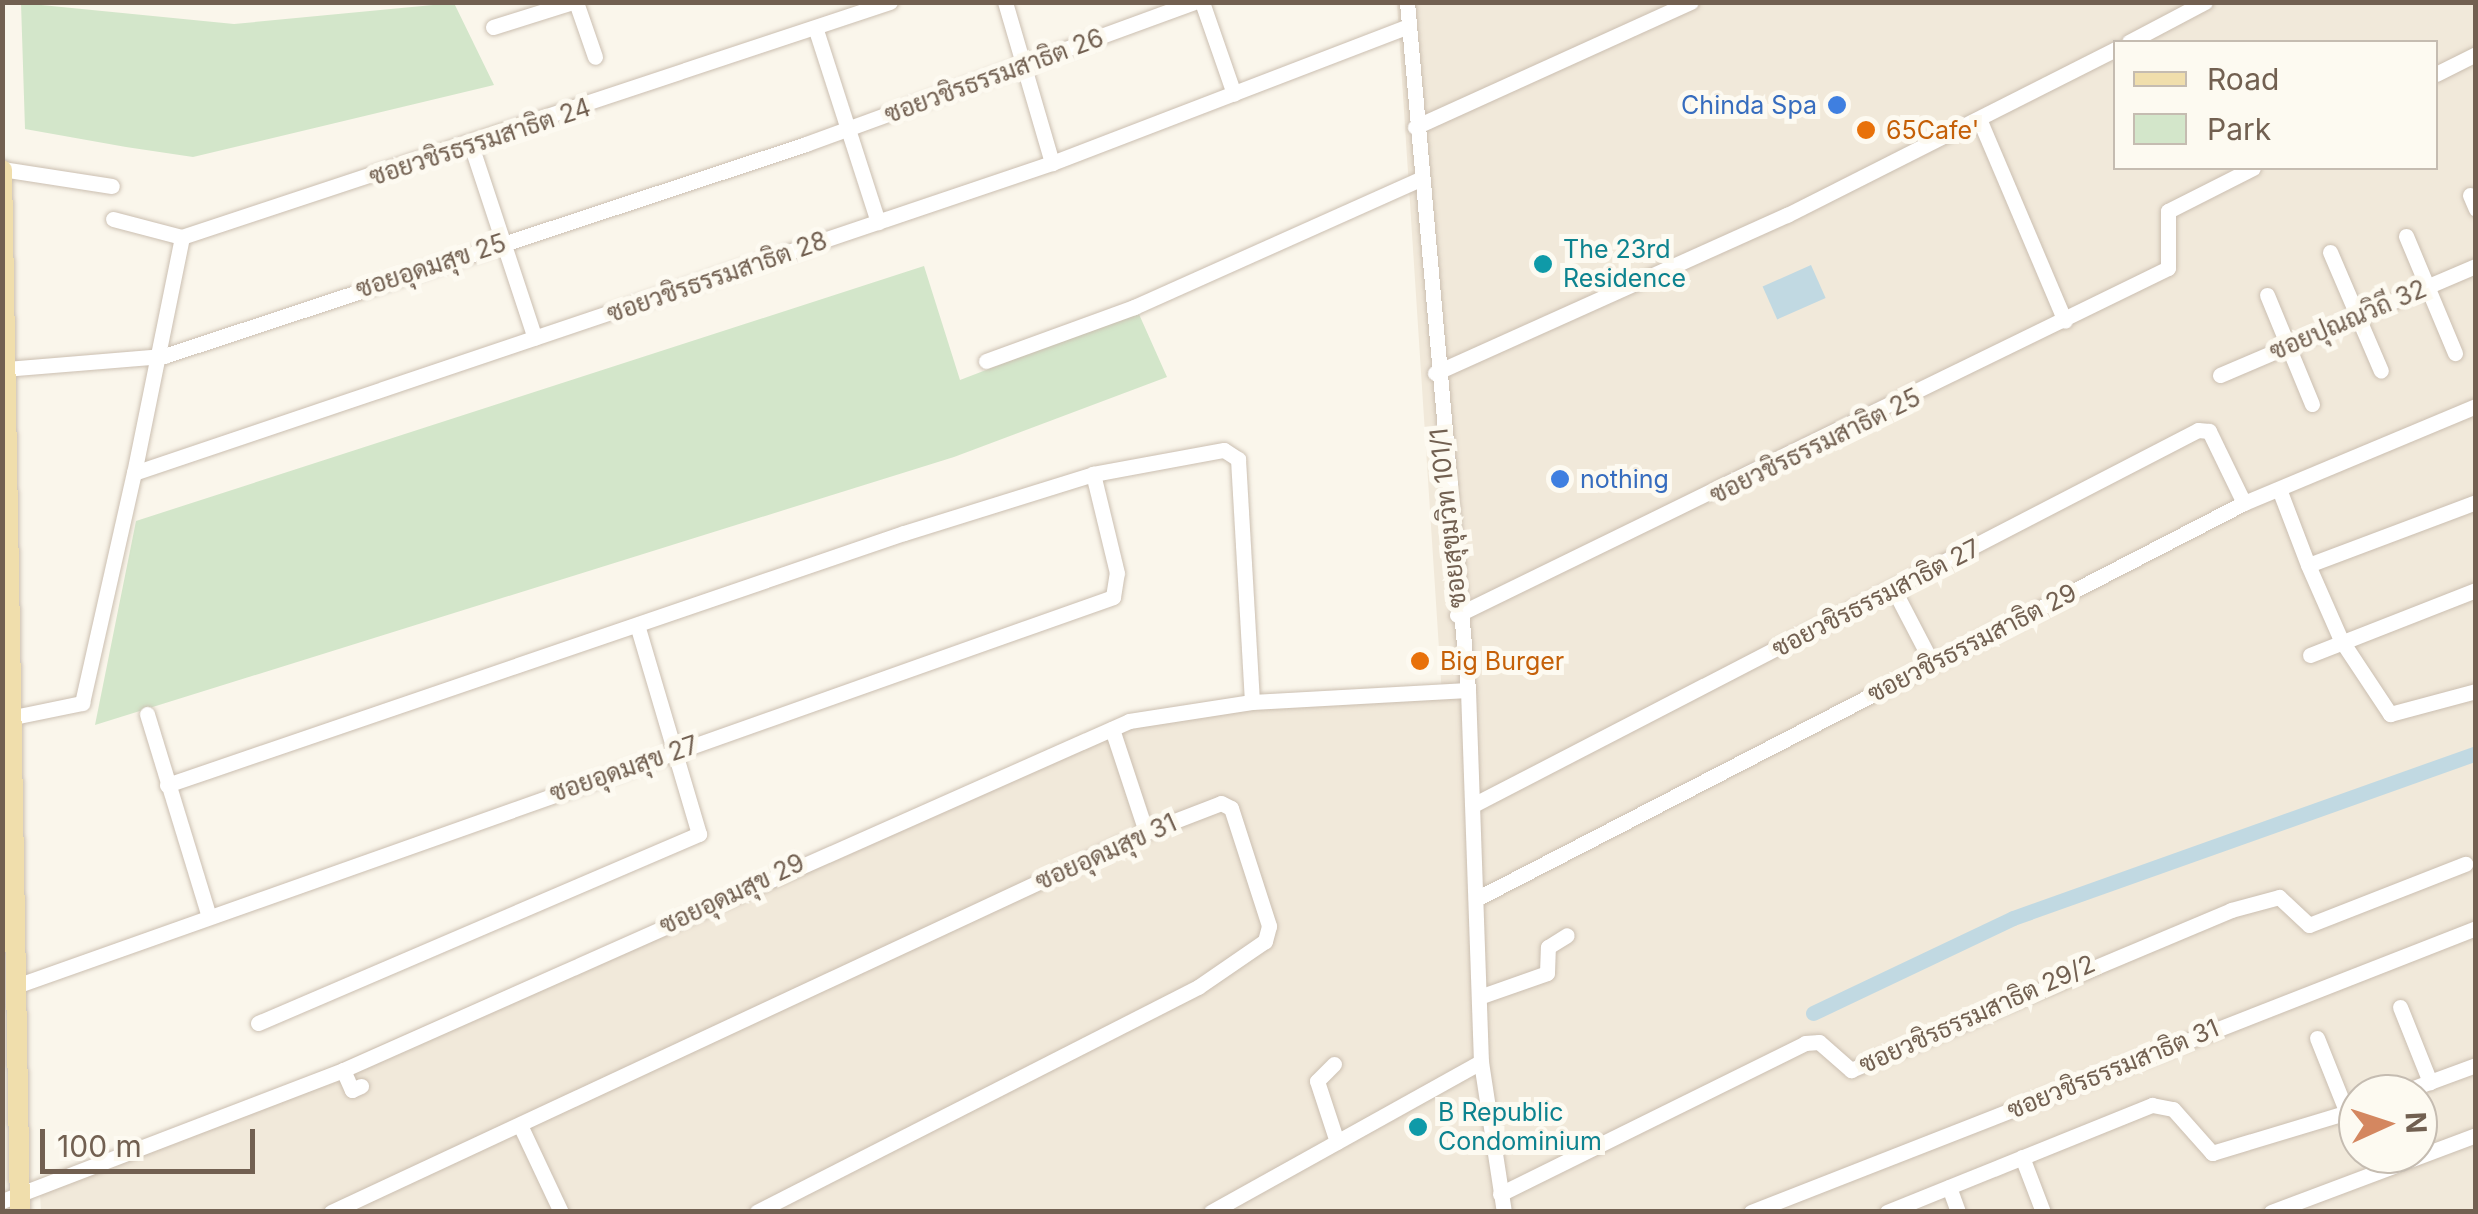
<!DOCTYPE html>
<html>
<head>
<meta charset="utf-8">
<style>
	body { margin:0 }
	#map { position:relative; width:2478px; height:1214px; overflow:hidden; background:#faf6eb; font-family:Inter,Sarabun,sans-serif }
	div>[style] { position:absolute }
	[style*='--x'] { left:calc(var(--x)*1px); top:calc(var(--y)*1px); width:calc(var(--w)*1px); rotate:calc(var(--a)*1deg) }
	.residential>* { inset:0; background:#f1e9da }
	.green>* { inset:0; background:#d3e6ca }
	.water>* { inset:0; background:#c1d9e2; transform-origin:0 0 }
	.canal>* { height:15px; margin:-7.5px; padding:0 7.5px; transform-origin:7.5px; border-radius:7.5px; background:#c1d9e2 }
	.roads { filter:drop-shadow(0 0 2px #cbbfb1) drop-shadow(0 0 2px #cbbfb1) }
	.minor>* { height:15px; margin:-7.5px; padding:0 7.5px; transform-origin:7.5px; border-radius:7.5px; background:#fff }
	.major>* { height:20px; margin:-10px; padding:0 10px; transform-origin:10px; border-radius:10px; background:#f0deac }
	.dots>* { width:28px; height:28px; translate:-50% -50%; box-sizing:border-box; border:5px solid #fdfaf1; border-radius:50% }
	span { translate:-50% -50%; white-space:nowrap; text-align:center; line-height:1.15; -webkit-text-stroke:10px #fdfaf1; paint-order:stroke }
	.street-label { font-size:25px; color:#726051 }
	.shop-label { font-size:25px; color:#366cbe }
	.right { translate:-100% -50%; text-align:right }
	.left { translate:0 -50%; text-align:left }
	.food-label { font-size:25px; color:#c56008 }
	.culture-label { font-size:25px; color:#0d838f }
	.frame { position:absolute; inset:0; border:5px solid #726051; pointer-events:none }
	.legend { position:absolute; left:2113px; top:40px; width:325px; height:130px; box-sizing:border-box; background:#fdfaf1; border:2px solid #c5bcb1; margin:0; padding:12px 18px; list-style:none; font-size:30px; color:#726051 }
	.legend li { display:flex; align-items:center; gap:20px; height:50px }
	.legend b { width:50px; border:2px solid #c5bcb1 }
	.north { position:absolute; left:2338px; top:1074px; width:100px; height:100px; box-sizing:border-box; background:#fdfaf1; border:2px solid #c5bcb1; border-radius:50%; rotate:87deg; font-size:28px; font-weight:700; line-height:40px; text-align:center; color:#726051 }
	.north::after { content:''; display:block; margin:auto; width:35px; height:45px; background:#d48760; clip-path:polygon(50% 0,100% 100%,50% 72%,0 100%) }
	.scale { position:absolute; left:40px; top:1129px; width:215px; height:45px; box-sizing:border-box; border:5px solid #726051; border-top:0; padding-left:12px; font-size:30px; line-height:35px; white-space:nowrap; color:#726051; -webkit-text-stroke:8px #fdfaf1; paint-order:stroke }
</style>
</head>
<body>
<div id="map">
	<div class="residential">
		<i style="clip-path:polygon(evenodd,1397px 3px,2475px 3px,2475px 1211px,41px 1212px,40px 1194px,1124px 719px,1442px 695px,1397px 3px,2116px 42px,2436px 42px,2436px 168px,2116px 168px,2116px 42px,1397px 3px,2358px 1094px,2418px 1094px,2418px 1154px,2358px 1154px,2358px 1094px)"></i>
	</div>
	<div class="green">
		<i style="clip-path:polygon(21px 3px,234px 24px,454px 3px,494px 85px,193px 157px,126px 147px,25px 129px)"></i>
		<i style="clip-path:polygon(924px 266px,960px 380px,1138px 312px,1167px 377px,954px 457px,95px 725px,136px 521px)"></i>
	</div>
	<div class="water">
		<i style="left:1811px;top:265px;width:36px;height:53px;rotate:66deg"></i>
	</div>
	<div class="canal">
		<i style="--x:1813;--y:1013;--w:221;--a:-25.4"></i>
		<i style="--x:2013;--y:918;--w:492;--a:-19.6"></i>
	</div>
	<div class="roads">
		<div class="minor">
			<i style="--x:576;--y:2;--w:58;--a:70.9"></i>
			<i style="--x:890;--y:2;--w:746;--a:161.64"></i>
			<i style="--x:182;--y:237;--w:241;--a:101.5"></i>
			<i style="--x:134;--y:473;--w:969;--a:-18.66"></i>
			<i style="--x:1052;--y:163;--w:382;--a:-21"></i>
			<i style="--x:1005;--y:2;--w:168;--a:73.7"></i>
			<i style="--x:1202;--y:2;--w:97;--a:70.8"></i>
			<i style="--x:1407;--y:2;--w:691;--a:84.93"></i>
			<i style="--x:1468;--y:690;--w:372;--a:88"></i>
			<i style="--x:1481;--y:1062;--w:152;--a:81.3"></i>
			<i style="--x:493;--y:27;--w:84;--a:-17.4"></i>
			<i style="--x:816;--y:30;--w:202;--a:72.1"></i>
			<i style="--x:2129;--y:42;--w:86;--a:-27.8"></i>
			<i style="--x:2436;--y:74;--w:45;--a:-26.6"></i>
			<i style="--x:1980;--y:121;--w:217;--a:67"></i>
			<i style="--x:1415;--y:127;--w:303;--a:-24.4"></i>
			<i style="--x:471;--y:145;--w:203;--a:71.7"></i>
			<i style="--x:2;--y:169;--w:111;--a:8.8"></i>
			<i style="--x:2470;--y:195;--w:15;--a:67"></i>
			<i style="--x:113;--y:219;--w:71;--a:14.6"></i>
			<i style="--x:2406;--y:236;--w:127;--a:67.3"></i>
			<i style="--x:2330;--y:252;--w:129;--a:66.8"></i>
			<i style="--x:2267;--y:295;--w:118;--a:67.6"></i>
			<i style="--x:986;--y:361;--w:158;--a:-20"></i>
			<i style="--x:1134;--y:307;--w:313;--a:-24.1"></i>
			<i style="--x:5;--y:369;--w:160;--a:-4.7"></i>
			<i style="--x:164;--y:356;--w:676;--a:-18.27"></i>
			<i style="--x:806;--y:144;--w:412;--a:-20.1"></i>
			<i style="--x:1435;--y:373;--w:386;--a:-24.2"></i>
			<i style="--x:1787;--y:215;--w:369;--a:-26.8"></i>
			<i style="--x:2220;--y:375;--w:278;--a:-23.1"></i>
			<i style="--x:2279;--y:489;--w:81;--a:69.1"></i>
			<i style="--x:2476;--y:502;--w:179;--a:159.4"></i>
			<i style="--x:2308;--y:565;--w:82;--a:66.3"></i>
			<i style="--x:2341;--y:640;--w:89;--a:56.5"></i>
			<i style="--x:2390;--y:714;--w:89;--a:-15"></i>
			<i style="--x:1894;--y:590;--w:82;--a:62.5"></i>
			<i style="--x:1457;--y:615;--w:791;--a:-26.01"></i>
			<i style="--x:2168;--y:268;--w:57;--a:-90"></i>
			<i style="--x:2168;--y:211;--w:95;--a:-26.8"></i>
			<i style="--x:2310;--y:655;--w:178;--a:-21.4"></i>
			<i style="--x:147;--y:714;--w:209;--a:73"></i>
			<i style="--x:9;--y:718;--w:75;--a:-11.6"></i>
			<i style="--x:82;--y:703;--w:236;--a:-77.3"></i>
			<i style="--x:1112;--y:729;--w:108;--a:71.7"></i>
			<i style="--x:167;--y:785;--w:779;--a:-18.88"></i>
			<i style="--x:904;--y:533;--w:198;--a:-17.3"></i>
			<i style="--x:1093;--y:474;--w:133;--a:-10.4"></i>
			<i style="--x:1224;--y:450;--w:17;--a:33"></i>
			<i style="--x:1238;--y:459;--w:243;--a:86.7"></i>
			<i style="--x:1473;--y:805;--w:816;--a:-27.35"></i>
			<i style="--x:2198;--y:430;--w:11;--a:5"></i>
			<i style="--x:2209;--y:431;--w:80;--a:64.1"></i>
			<i style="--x:1476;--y:899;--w:864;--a:-27.28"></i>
			<i style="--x:2244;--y:503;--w:251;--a:-22.7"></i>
			<i style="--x:16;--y:986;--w:1164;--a:-19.52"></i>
			<i style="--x:1113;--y:597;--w:24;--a:-81"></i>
			<i style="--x:1117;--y:573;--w:102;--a:-103.6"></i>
			<i style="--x:1479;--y:997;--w:72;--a:-19.4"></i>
			<i style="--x:1547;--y:973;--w:26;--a:-88"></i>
			<i style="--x:1548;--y:947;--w:22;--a:-32"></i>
			<i style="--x:2400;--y:1007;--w:81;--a:68.2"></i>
			<i style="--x:258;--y:1023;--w:480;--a:-23.2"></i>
			<i style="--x:699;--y:834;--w:218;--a:-106.5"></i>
			<i style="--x:2317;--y:1038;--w:81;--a:68.2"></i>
			<i style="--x:1334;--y:1064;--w:24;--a:135"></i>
			<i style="--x:1317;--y:1081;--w:64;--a:71.8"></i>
			<i style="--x:343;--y:1070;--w:22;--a:66"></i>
			<i style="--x:352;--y:1090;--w:10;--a:-24"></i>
			<i style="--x:2397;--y:1094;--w:84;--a:-20.2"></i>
			<i style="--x:520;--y:1125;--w:96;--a:64.8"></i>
			<i style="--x:2022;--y:1157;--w:59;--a:69.1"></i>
			<i style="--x:1949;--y:1187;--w:27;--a:70"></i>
			<i style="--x:1500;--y:1194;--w:340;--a:-26.3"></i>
			<i style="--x:1805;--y:1043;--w:14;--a:-4"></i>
			<i style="--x:1819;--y:1042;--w:43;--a:41.2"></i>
			<i style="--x:1851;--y:1070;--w:412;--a:-22.8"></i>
			<i style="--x:2231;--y:910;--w:50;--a:-15.2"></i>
			<i style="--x:2279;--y:897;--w:41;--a:43"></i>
			<i style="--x:2309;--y:925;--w:168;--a:-21.4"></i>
			<i style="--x:2;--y:1201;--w:365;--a:-21"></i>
			<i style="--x:343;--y:1070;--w:860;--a:-23.94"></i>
			<i style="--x:1129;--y:721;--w:124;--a:-8.8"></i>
			<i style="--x:1252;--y:702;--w:216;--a:-3.2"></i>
			<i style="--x:331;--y:1212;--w:899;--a:-25"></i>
			<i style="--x:1146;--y:832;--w:80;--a:-21.1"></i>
			<i style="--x:1221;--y:803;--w:11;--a:27"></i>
			<i style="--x:1231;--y:808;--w:124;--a:72.1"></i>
			<i style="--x:1269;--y:926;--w:16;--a:105"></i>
			<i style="--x:1265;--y:941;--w:81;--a:145.5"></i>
			<i style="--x:1198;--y:987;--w:495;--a:153"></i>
			<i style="--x:1211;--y:1212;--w:309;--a:-29.1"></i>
			<i style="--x:1751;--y:1212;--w:779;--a:-21.39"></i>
			<i style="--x:1887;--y:1212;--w:286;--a:-22"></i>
			<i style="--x:2152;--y:1105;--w:21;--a:11"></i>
			<i style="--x:2173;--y:1109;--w:59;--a:48.4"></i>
			<i style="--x:2212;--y:1153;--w:152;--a:-16.8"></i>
			<i style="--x:2271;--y:1212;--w:219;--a:-20.6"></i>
		</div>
		<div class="major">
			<i style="--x:2;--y:170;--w:1042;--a:89.01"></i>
		</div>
	</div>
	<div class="dots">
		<i style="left:1837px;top:105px;background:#3f7fe0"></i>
		<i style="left:1866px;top:130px;background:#e8710a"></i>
		<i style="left:1543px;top:264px;background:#0f9aa8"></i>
		<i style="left:1560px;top:479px;background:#3f7fe0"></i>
		<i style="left:1420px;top:661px;background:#e8710a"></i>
		<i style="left:1418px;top:1127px;background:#0f9aa8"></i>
	</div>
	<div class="street-label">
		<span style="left:994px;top:76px;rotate:-20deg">ซอยวชิรธรรมสาธิต 26</span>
		<span style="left:480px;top:142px;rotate:-18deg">ซอยวชิรธรรมสาธิต 24</span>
		<span style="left:431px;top:266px;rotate:-18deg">ซอยอุดมสุข 25</span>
		<span style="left:717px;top:277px;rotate:-19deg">ซอยวชิรธรรมสาธิต 28</span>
		<span style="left:2348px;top:320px;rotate:-23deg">ซอยปุณณวิถี 32</span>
		<span style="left:1815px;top:446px;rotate:-26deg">ซอยวชิรธรรมสาธิต 25</span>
		<span style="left:1448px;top:518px;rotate:-96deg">ซอยสุขุมวิท 101/1</span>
		<span style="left:1876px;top:598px;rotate:-27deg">ซอยวชิรธรรมสาธิต 27</span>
		<span style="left:1972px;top:643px;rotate:-27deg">ซอยวชิรธรรมสาธิต 29</span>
		<span style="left:624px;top:769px;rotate:-19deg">ซอยอุดมสุข 27</span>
		<span style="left:1106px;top:852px;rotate:-24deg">ซอยอุดมสุข 31</span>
		<span style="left:732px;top:894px;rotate:-25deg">ซอยอุดมสุข 29</span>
		<span style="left:1977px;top:1014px;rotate:-24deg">ซอยวชิรธรรมสาธิต 29/2</span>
		<span style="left:2113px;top:1069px;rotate:-22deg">ซอยวชิรธรรมสาธิต 31</span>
	</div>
	<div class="shop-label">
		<span class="right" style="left:1817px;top:105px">Chinda Spa</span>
		<span class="left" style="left:1580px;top:479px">nothing</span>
	</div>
	<div class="food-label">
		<span class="left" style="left:1886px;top:130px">65Cafe'</span>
		<span class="left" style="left:1440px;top:661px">Big Burger</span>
	</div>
	<div class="culture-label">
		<span class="left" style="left:1563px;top:264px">The 23rd<br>Residence</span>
		<span class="left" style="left:1438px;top:1127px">B Republic<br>Condominium</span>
	</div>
	<div class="frame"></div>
	<ul class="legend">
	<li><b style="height:12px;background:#f0deac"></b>Road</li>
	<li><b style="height:28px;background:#d3e6ca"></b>Park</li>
	</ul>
	<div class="north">N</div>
	<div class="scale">100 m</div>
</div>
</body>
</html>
